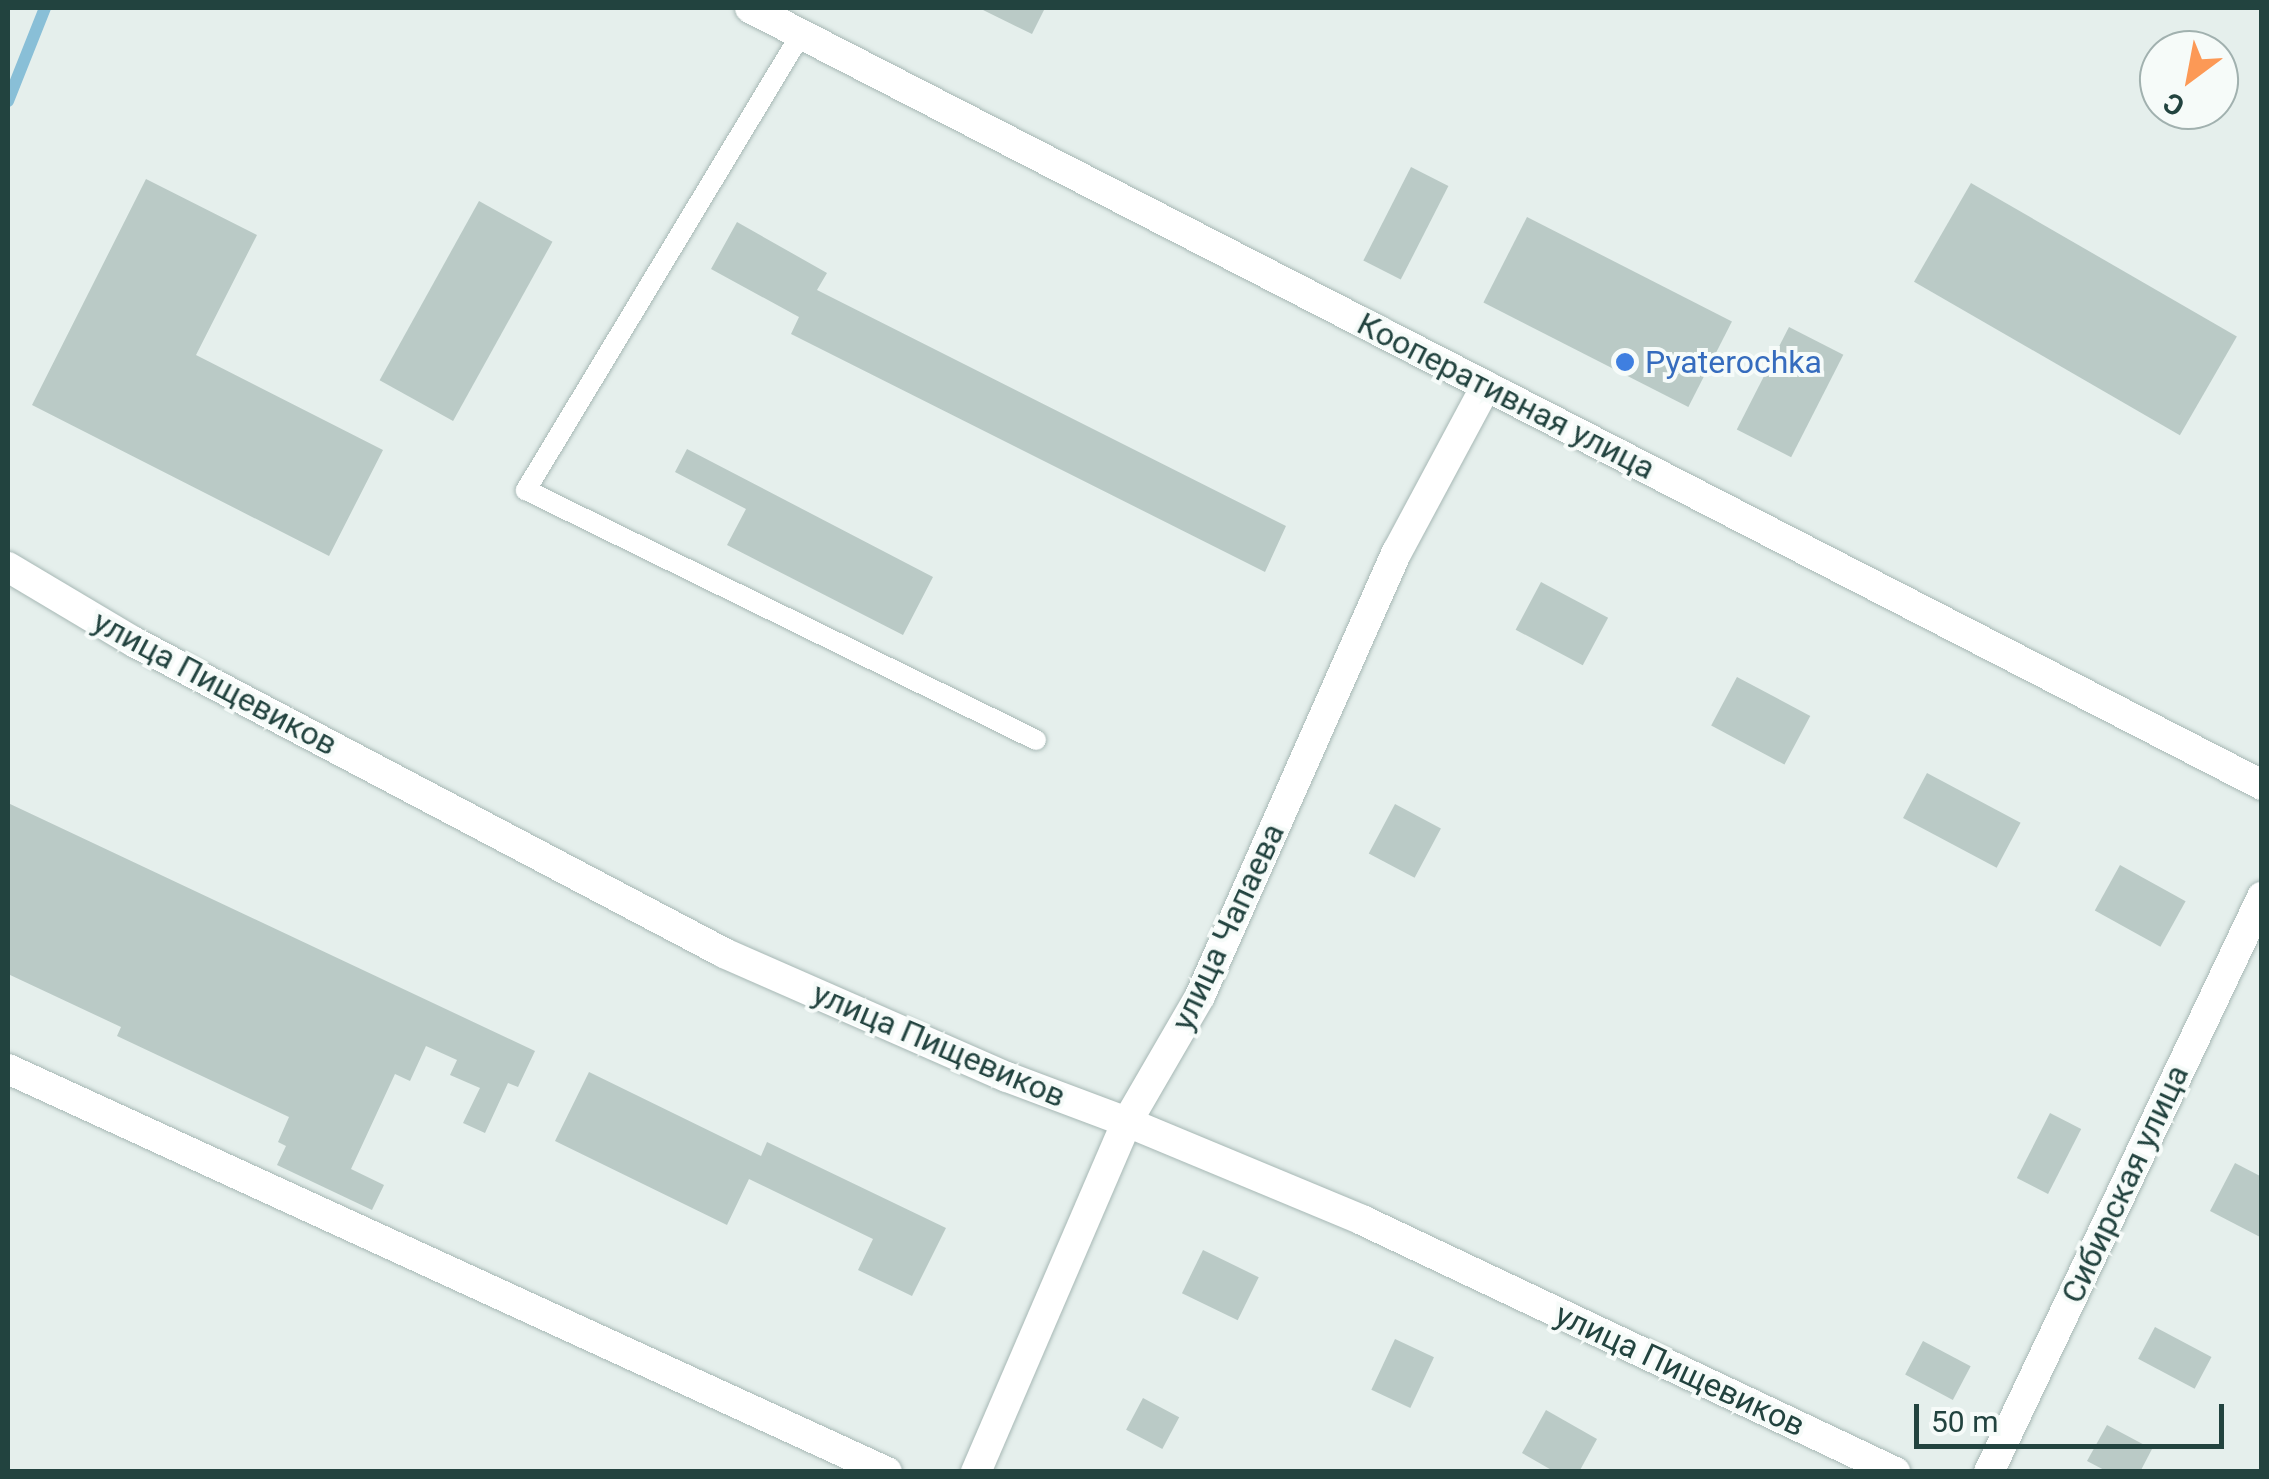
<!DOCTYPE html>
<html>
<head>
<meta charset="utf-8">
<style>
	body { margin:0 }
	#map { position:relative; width:2269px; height:1479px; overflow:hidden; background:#e5efec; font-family:Roboto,sans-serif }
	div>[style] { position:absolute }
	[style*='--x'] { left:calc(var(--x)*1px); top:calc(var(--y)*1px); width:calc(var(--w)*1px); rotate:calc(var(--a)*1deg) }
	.stream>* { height:12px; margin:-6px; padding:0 6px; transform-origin:6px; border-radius:6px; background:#89bfd7 }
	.building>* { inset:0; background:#bacac6; transform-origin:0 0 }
	.roads { filter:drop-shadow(0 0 2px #a7b8b5) drop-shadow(0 0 2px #a7b8b5) }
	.service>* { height:20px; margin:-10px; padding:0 10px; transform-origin:10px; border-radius:10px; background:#fff }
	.minor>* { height:30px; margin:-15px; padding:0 15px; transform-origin:15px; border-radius:15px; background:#fff }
	.secondary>* { height:30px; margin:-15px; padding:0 15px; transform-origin:15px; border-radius:15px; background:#fff }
	.dots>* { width:28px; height:28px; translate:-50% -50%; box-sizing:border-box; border:5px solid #f6fbf9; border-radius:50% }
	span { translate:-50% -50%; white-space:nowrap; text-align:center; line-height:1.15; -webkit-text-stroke:8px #f6fbf9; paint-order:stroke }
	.shop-label { font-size:32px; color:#366cbe }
	.left { translate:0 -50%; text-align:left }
	.street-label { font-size:32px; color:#22433f }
	.frame { position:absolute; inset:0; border:10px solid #22433f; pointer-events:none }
	.north { position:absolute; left:2139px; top:30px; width:100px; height:100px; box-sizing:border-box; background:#f6fbf9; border:2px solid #a1b1af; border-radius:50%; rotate:212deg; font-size:28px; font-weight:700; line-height:40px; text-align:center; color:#22433f }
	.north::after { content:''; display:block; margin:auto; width:35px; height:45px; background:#fc9956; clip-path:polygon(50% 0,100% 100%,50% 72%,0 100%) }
	.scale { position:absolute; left:1914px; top:1404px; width:310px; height:45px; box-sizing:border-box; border:5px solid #22433f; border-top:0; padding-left:12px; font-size:30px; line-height:35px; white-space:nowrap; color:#22433f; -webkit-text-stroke:8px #f6fbf9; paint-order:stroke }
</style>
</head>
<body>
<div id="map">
	<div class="stream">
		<i style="--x:8;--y:101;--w:100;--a:-68.3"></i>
	</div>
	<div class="building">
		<i style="clip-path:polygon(979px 8px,1045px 8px,1032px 34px)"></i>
		<i style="left:1411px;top:167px;width:42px;height:105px;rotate:27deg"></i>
		<i style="clip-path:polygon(146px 179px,257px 235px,196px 355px,383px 450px,329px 556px,32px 405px)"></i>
		<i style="left:1971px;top:183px;width:307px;height:114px;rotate:30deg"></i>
		<i style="left:479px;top:201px;width:84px;height:205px;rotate:29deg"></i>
		<i style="left:1527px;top:217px;width:230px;height:96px;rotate:27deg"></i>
		<i style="clip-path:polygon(737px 222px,827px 273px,817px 290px,1286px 526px,1265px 572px,791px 334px,799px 317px,711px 269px)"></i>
		<i style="left:1789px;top:327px;width:61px;height:115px;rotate:27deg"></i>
		<i style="clip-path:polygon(687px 449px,933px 577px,903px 635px,727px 545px,746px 509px,675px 472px)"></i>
		<i style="left:1541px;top:582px;width:76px;height:54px;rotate:28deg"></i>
		<i style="left:1737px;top:677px;width:83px;height:55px;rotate:28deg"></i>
		<i style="left:1927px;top:773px;width:106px;height:51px;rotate:28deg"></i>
		<i style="clip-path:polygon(8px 803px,535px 1051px,518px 1087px,508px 1083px,485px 1133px,463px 1123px,480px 1088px,450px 1075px,457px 1060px,426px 1046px,410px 1081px,395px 1074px,351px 1169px,384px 1185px,372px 1210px,277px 1165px,286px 1146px,278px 1142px,289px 1117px,117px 1036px,121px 1027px,8px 974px)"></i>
		<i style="left:1395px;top:804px;width:52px;height:56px;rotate:28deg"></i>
		<i style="left:2120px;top:865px;width:75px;height:52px;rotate:29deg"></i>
		<i style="clip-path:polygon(589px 1072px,761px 1156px,767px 1142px,946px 1228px,912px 1296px,858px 1270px,873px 1239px,749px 1179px,727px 1225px,555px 1141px)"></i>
		<i style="left:2050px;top:1113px;width:35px;height:73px;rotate:27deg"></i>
		<i style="clip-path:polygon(2235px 1163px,2262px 1177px,2262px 1238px,2210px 1211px)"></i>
		<i style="left:1203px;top:1250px;width:62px;height:48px;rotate:26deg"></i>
		<i style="left:2155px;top:1327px;width:64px;height:36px;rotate:28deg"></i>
		<i style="left:1395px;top:1339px;width:43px;height:56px;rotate:25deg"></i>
		<i style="left:1923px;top:1341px;width:54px;height:38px;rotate:28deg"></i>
		<i style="left:1143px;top:1398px;width:41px;height:36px;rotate:28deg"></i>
		<i style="clip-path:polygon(1546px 1410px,1597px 1439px,1579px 1472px,1555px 1472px,1522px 1453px)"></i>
		<i style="clip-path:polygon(2107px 1425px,2152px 1449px,2140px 1472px,2108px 1472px,2087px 1461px)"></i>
	</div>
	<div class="roads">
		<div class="service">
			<i style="--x:801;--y:34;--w:533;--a:121.09"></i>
			<i style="--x:526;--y:490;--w:568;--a:26.11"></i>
		</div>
		<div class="minor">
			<i style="--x:750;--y:8;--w:827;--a:27.18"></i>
			<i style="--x:8;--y:1069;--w:967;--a:24.63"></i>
			<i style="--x:976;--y:1472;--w:381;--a:-66.7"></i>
			<i style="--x:1127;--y:1122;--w:255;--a:22.6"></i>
			<i style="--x:1362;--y:1220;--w:590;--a:25.3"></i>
			<i style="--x:1989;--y:1472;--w:637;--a:-64.6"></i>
		</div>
		<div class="secondary">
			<i style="--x:8;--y:567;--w:147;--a:30.8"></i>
			<i style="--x:134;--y:642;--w:667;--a:27.79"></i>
			<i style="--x:724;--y:953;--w:309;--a:23.7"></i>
			<i style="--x:1007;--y:1077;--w:128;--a:20.6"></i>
			<i style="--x:1127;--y:1122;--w:146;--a:-59.9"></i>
			<i style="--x:1200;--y:996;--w:486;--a:-66.1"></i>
			<i style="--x:1397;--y:552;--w:188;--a:-61.8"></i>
			<i style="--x:1486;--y:386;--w:873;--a:27.21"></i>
		</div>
	</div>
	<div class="dots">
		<i style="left:1625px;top:362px;background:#3f7fe0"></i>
	</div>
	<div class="shop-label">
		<span class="left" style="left:1645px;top:362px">Pyaterochka</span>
	</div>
	<div class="street-label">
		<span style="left:1506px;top:396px;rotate:27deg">Кооперативная улица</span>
		<span style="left:215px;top:683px;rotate:28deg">улица Пищевиков</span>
		<span style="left:1228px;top:927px;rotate:-65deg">улица Чапаева</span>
		<span style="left:939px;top:1045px;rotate:23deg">улица Пищевиков</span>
		<span style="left:2125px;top:1184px;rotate:-65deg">Сибирская улица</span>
		<span style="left:1680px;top:1370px;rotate:25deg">улица Пищевиков</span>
	</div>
	<div class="frame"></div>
	<div class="north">С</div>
	<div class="scale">50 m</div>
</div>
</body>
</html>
